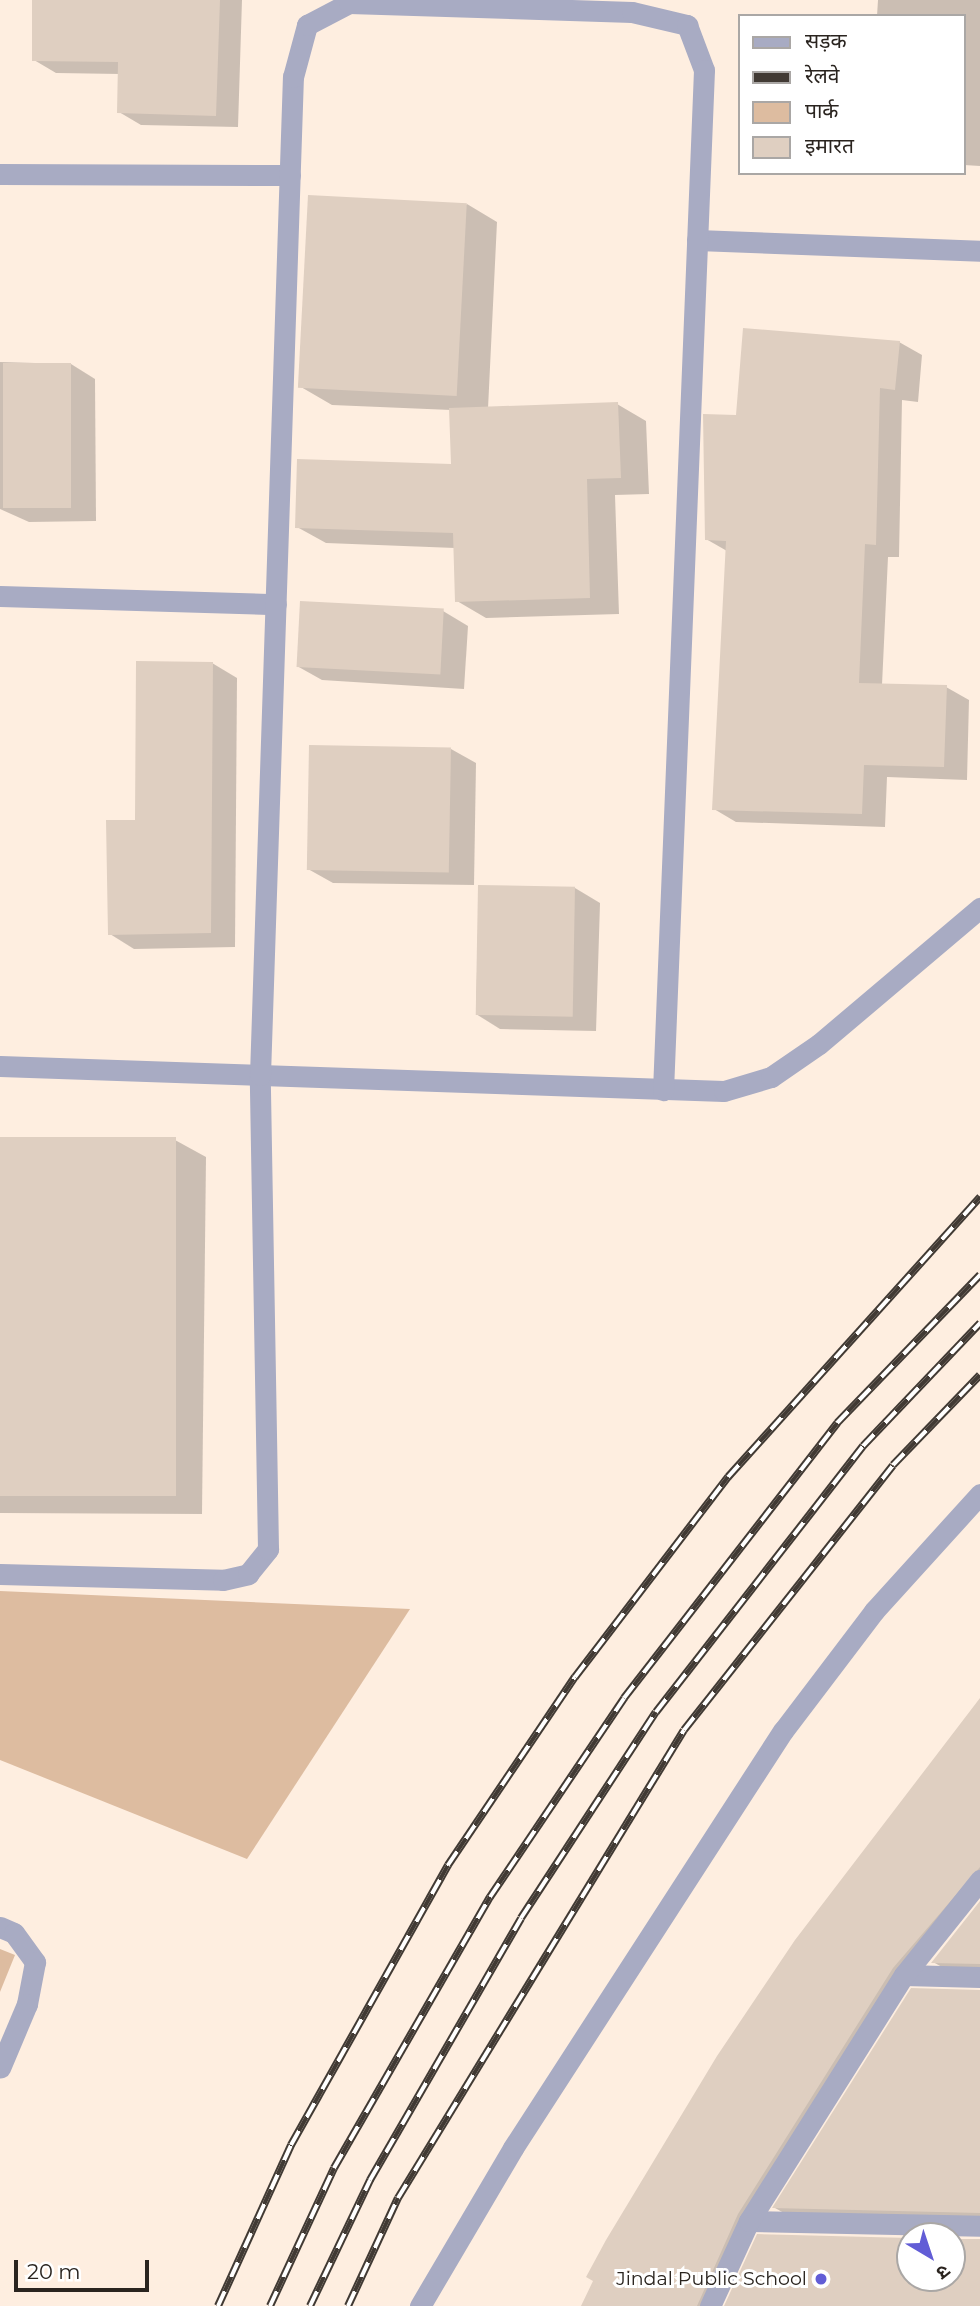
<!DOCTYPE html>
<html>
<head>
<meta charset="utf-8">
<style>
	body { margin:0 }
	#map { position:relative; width:980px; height:2306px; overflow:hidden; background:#feeee0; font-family:Montserrat,"Noto Sans Devanagari",sans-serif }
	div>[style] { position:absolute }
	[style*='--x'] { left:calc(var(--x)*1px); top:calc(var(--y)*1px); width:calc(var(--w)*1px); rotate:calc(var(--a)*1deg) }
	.green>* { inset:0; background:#ddbca0 }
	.shadow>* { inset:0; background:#0003 }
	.building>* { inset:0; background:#dfcfc1; transform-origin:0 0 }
	.lane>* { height:21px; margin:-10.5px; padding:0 10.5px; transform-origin:10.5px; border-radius:10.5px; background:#a8abc3 }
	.street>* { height:21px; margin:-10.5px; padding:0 10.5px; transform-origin:10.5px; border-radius:10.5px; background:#a8abc3 }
	.rail>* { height:8px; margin-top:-4px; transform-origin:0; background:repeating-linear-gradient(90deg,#fff 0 16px,#413a34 0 32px); box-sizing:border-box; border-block:2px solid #413a34 }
	.dots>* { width:19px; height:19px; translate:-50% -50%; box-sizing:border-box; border:4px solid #fff; border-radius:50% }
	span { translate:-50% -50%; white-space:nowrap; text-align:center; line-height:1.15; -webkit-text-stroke:6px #fff; paint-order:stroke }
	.poi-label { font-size:19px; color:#2a241f }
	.right { translate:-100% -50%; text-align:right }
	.legend { position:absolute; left:738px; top:14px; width:228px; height:161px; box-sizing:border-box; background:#fff; border:2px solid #aaa7a5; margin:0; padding:9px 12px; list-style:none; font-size:21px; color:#2a241f }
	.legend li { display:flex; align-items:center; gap:14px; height:35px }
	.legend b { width:35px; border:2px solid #aaa7a5 }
	.north { position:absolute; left:896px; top:2222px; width:70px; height:70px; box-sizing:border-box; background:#fff; border:2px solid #aaa7a5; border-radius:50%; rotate:141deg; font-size:19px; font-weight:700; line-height:28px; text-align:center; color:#2a241f }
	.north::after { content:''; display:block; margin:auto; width:24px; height:32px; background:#625dd6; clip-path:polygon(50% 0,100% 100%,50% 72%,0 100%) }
	.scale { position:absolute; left:14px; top:2260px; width:135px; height:32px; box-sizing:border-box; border:4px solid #2a241f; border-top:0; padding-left:9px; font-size:21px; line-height:24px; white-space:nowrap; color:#2a241f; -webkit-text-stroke:5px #fff; paint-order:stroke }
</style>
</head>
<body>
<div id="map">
	<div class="green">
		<i style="clip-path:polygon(0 1591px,410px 1609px,247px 1859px,0 1760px)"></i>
		<i style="clip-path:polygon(0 1949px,15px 1955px,0 1992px)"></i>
	</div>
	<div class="shadow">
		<i style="clip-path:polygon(34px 0,242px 0,238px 127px,141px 125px,119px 112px,120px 74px,56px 73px,34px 60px)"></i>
		<i style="clip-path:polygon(878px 0,980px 0,980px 166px,964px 165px,964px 16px,877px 16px)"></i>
		<i style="clip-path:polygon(467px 204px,497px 222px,488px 409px,617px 404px,646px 421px,649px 494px,615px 495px,619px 614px,486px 618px,457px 601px,455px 548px,326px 543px,297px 527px,453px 466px,451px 410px,332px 405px,301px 387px)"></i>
		<i style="clip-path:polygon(899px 342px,922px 355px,918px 402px,902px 400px,899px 557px,888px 557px,882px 685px,946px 687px,969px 700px,967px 780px,887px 777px,885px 827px,736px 822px,714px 809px,727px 551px,706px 539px,738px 417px)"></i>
		<i style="clip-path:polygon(0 362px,71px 364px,95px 379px,96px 521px,29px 522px,0 509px)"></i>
		<i style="clip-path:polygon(443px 611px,468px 626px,464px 689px,322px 680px,297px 666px)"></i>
		<i style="clip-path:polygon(212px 663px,237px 678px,235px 947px,134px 949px,110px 934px,137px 822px)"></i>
		<i style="clip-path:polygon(451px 749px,476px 763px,474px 885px,333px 883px,308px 869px)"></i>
		<i style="clip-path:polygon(479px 887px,575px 888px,600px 903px,596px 1031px,500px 1029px,476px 1014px)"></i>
		<i style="clip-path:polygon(0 1139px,175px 1140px,206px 1157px,202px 1514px,0 1513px)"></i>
		<i style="clip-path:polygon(980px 1701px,980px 1892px,912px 1977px,756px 2225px,719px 2306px,585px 2306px)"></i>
		<i style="clip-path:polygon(980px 1904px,980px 1974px,951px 1972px,933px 1962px)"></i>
		<i style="clip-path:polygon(980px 1992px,980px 2222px,793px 2218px,775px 2208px)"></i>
	</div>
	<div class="building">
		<i style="clip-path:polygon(32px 0,220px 0,216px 116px,117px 113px,118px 62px,32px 61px)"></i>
		<i style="left:308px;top:195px;width:159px;height:193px;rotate:3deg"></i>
		<i style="clip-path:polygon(743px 328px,900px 341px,895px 390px,880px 388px,876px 545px,865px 544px,859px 683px,947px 685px,944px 767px,864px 765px,862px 814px,712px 810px,726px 541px,705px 540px,703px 414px,736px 415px)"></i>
		<i style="left:3px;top:363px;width:68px;height:145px"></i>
		<i style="clip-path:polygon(618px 402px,621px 478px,587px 479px,590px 598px,455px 602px,453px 533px,295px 528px,297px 459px,451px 464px,449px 408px)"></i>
		<i style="left:300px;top:601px;width:144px;height:66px;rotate:3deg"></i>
		<i style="clip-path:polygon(136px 661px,213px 662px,211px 933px,108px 935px,106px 820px,135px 820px)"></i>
		<i style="left:309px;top:745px;width:142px;height:125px;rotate:1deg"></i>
		<i style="left:478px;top:885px;width:97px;height:130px;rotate:1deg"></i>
		<i style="left:0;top:1137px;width:176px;height:359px"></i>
		<i style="clip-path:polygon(980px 1698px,980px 1867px,893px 1968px,738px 2214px,697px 2306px,581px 2306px,593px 2281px,586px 2277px,606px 2240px,717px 2056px,795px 1940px)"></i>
		<i style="clip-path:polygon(980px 1901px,980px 1964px,931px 1963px)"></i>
		<i style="clip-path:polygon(911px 1988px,980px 1990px,980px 2213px,772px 2208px)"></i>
		<i style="clip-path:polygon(757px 2234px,910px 2238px,910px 2278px,952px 2278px,952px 2239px,980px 2239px,980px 2306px,724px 2306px)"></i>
	</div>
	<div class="lane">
		<i style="--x:0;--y:174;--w:290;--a:0.2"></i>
		<i style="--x:697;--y:240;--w:283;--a:2.2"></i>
		<i style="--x:0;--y:596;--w:276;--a:1.7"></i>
		<i style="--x:0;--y:1066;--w:724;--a:1.98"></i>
		<i style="--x:724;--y:1091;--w:49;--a:-16.6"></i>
		<i style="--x:771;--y:1077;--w:58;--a:-34.5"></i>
		<i style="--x:819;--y:1044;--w:211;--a:-40.2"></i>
		<i style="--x:0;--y:1574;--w:223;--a:1.5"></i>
		<i style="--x:223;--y:1580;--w:26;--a:-13"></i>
		<i style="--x:248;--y:1574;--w:32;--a:-51"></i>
		<i style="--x:268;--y:1549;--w:474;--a:-91"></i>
		<i style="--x:260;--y:1075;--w:999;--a:-88.11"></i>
		<i style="--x:293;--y:77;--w:54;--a:-74.9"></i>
		<i style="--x:307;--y:25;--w:47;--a:-27.6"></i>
		<i style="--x:349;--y:3;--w:283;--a:1.8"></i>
		<i style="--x:632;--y:12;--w:57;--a:13.3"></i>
		<i style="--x:687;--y:25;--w:48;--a:69.3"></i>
		<i style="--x:704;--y:70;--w:1021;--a:92.3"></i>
	</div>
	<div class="street">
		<i style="--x:0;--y:1927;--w:15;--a:23"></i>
		<i style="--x:14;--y:1933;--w:36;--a:54"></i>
		<i style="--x:35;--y:1962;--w:43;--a:100.8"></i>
		<i style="--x:27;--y:2004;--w:69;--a:112.9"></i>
		<i style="--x:904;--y:1975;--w:76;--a:1.5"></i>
		<i style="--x:749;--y:2221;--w:231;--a:1.2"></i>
		<i style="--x:420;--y:2306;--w:183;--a:-59.5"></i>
		<i style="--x:513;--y:2148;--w:497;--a:-57.1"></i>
		<i style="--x:783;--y:1731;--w:151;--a:-52.8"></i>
		<i style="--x:874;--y:1611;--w:158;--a:-47.8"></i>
		<i style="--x:710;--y:2306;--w:94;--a:-65.4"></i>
		<i style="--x:749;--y:2221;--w:291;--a:-57.8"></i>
		<i style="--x:904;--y:1975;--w:122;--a:-51.3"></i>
	</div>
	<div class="rail">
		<i style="--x:218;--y:2306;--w:177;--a:-65.6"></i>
		<i style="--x:291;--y:2145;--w:321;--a:-60.7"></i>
		<i style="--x:448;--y:1865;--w:227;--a:-56"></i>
		<i style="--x:575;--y:1677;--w:252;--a:-52.6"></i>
		<i style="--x:728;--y:1477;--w:377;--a:-48"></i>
		<i style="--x:270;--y:2306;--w:152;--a:-65.1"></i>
		<i style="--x:334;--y:2168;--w:313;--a:-60.1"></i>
		<i style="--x:490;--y:1897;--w:240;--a:-56"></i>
		<i style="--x:624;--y:1698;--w:348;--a:-52.2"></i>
		<i style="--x:837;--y:1423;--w:206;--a:-46"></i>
		<i style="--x:310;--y:2306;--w:140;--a:-64.5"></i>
		<i style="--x:370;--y:2180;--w:302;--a:-60"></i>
		<i style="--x:521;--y:1918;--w:246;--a:-56.8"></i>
		<i style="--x:656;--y:1712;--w:337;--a:-52.1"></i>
		<i style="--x:863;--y:1446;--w:170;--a:-46.4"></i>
		<i style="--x:348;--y:2306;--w:119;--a:-65.2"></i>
		<i style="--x:398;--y:2198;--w:548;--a:-58.57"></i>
		<i style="--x:684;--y:1730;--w:337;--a:-51.7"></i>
		<i style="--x:893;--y:1465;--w:125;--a:-46"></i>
	</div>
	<div class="dots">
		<i style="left:821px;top:2279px;background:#625dd6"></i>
	</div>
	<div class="poi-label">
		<span class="right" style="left:807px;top:2279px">Jindal Public School</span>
	</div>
	<ul class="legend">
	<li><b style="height:9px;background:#a8abc3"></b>सड़क</li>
	<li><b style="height:9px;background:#413a34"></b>रेलवे</li>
	<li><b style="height:19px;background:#ddbca0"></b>पार्क</li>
	<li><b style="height:19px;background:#dfcfc1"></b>इमारत</li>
	</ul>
	<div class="north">उ</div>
	<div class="scale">20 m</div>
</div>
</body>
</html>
